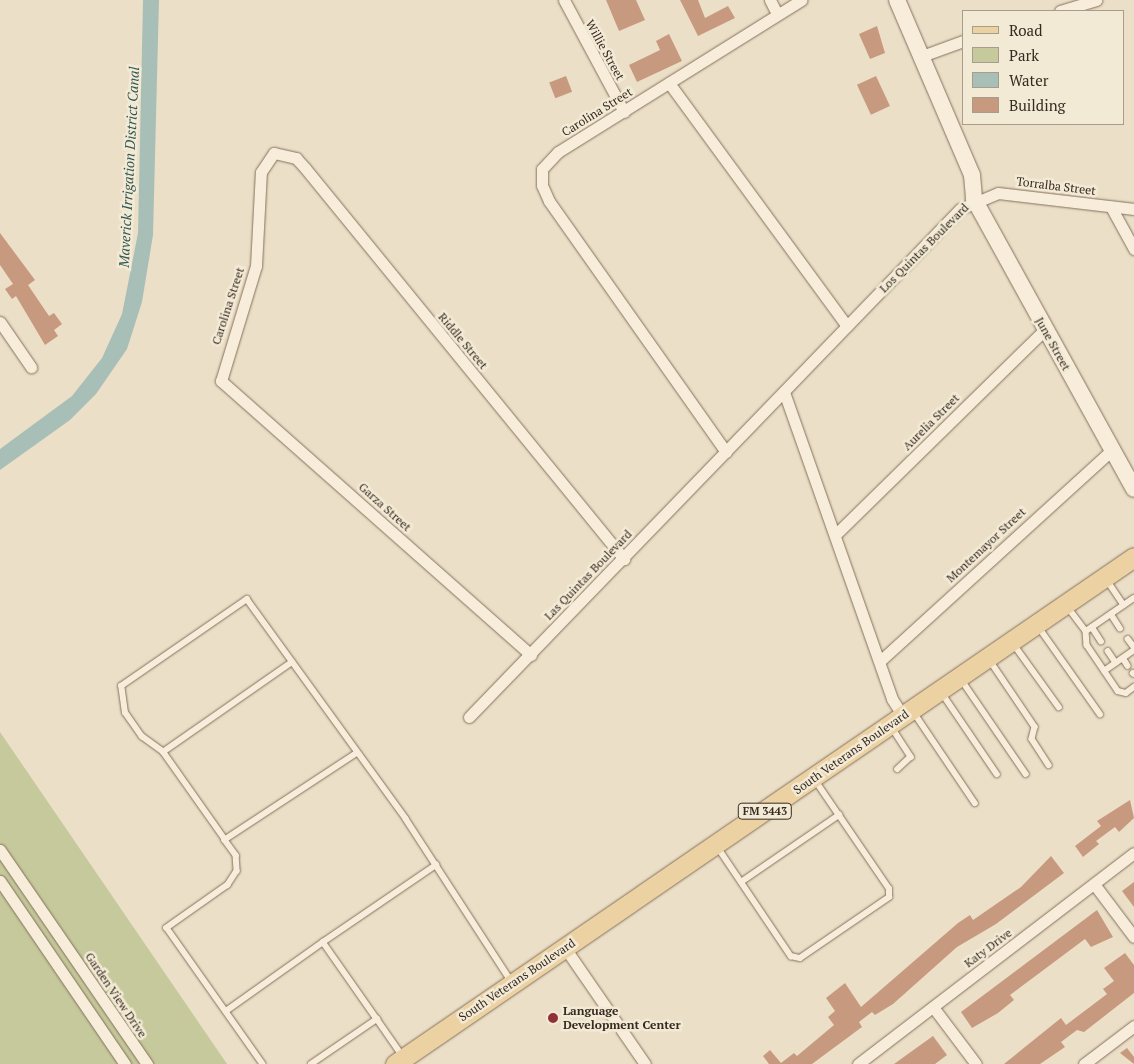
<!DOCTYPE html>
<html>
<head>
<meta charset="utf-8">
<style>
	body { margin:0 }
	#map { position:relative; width:1134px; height:1064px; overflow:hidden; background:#ebdfc7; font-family:"PT Serif",serif }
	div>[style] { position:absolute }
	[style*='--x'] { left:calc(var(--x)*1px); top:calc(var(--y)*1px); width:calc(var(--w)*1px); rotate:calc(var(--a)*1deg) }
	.green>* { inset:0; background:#c5c99b }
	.water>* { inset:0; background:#a8bfb8 }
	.building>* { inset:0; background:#c79a7f; transform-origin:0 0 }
	.roads { filter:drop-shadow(0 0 1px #86715d) drop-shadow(0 0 1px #86715d) }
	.lane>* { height:5.5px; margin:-2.75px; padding:0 2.75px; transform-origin:2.75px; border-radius:2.75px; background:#f7edda }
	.street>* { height:11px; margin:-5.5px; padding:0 5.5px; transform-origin:5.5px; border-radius:5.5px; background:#f7edda }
	.secondary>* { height:16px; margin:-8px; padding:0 8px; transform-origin:8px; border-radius:8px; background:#f7edda }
	.primary>* { height:19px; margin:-9.5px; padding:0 9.5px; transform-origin:9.5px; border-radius:9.5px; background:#ecd2a2 }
	.dots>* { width:14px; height:14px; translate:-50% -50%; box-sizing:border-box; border:2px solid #f3ead6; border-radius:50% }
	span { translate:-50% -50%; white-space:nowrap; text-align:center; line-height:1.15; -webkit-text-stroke:5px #f3ead6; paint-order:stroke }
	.shield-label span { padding:1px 4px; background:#f3ead6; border:1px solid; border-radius:4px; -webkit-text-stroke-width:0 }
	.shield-label { font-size:11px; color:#372a20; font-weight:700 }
	.street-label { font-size:12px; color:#372a20 }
	.poi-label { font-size:12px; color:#372a20; font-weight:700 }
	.left { translate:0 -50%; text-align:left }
	.water-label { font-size:14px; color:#305652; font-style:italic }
	.legend { position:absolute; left:962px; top:10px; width:162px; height:115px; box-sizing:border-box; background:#f3ead6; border:1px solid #a89d8d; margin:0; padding:6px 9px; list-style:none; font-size:15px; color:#372a20 }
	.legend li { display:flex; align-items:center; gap:10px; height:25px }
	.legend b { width:25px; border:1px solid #a89d8d }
</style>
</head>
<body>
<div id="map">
	<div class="green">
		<i style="clip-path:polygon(0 732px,227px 1064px,0 1064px)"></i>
	</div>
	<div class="water">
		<i style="clip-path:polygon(143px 0,159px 0,153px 235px,142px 302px,127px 349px,96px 394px,70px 420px,0 470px,0 449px,72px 396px,102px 358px,122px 314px,138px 233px)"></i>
	</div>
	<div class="building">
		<i style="clip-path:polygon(606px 0,636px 0,645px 20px,619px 31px)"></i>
		<i style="clip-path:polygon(680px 0,698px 0,705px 18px,728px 6px,735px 18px,698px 36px)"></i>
		<i style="clip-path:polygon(877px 26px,885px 53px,870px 59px,859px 34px)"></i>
		<i style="clip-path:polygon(669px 34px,682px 61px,637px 82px,629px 65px,660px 50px,656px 41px)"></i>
		<i style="left:566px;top:76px;width:17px;height:18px;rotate:69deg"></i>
		<i style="left:876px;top:76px;width:33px;height:21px;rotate:65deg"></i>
		<i style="clip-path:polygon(0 233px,35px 280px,28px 285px,49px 316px,54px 313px,62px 324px,54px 330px,58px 336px,45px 345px,16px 296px,12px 299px,5px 289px,13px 284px,0 265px)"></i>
		<i style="clip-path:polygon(1130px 800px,1134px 818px,1119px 832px,1115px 827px,1096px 841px,1099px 844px,1083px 857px,1075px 846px,1101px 826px,1097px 821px)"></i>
		<i style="clip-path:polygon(1051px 856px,1064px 873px,996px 924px,957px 947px,893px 1004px,875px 1015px,872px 1012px,859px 1022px,862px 1027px,812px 1064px,769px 1064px,763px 1056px,770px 1050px,781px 1063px,794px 1053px,797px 1056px,834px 1025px,828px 1017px,835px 1011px,826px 998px,845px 983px,861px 1007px,958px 923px,970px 915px,973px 920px,1021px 887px)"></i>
		<i style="clip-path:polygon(1134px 882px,1134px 907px,1122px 891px)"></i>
		<i style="clip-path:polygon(1097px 910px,1113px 937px,1091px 947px,1085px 939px,1010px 995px,1014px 1000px,998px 1013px,972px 1028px,961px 1012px)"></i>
		<i style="clip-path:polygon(1125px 953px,1134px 965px,1134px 993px,1084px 1032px,1077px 1030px,1061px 1042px,1065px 1047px,1040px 1064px,1004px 1064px,1061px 1018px,1066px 1025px,1107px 994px,1103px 989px,1114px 981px,1104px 968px)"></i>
		<i style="clip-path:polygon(933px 1036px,947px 1055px,935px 1064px,894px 1064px)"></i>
		<i style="clip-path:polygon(1127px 1048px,1134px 1057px,1134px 1064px,1120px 1053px)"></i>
	</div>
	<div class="roads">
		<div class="lane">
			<i style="--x:1107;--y:580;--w:30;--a:56"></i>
			<i style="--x:1067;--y:606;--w:31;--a:53"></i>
			<i style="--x:1086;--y:631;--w:14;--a:86"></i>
			<i style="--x:1087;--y:645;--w:55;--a:56"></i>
			<i style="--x:1118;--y:691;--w:8;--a:14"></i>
			<i style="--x:1126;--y:693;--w:10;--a:-37"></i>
			<i style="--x:1111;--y:614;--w:17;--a:57"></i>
			<i style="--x:1038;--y:626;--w:108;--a:54.8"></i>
			<i style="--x:1092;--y:627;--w:17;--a:57"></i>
			<i style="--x:1086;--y:631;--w:58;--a:-34.5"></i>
			<i style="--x:1128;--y:639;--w:10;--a:53"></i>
			<i style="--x:1013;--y:643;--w:79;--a:54.3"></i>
			<i style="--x:1108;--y:651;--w:14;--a:56"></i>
			<i style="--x:1123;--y:658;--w:9;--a:58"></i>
			<i style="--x:989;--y:659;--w:82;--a:55.9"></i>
			<i style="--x:1035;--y:727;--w:12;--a:104"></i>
			<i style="--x:1032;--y:739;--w:31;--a:57"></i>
			<i style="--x:1104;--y:671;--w:37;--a:-35"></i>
			<i style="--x:1133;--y:673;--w:1;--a:45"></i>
			<i style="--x:961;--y:679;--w:115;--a:55.6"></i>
			<i style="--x:942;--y:693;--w:98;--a:55.8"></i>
			<i style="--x:913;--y:711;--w:111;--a:56"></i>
			<i style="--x:891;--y:726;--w:37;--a:57"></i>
			<i style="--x:911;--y:757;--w:18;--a:137"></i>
			<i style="--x:163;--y:752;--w:157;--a:-34.9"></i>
			<i style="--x:356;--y:754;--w:157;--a:146.7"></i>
			<i style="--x:225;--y:840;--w:108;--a:-125.2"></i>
			<i style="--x:163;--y:752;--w:26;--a:-144"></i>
			<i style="--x:142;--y:737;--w:29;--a:-125"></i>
			<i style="--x:125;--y:713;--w:27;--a:-98"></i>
			<i style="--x:121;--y:686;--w:153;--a:-34.6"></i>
			<i style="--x:247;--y:599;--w:271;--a:54.1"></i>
			<i style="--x:406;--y:819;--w:194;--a:57"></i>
			<i style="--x:225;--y:840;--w:19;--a:54"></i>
			<i style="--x:236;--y:855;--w:16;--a:86"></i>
			<i style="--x:237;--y:871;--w:17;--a:123"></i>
			<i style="--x:228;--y:885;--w:75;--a:144.8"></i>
			<i style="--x:167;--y:928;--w:166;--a:54.8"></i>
			<i style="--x:717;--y:846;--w:133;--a:56.1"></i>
			<i style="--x:791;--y:956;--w:9;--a:13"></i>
			<i style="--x:800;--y:958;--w:108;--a:-34.4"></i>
			<i style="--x:889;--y:897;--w:8;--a:-90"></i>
			<i style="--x:889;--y:889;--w:133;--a:-124.3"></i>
			<i style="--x:741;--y:882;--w:119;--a:-34.4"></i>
			<i style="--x:323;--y:942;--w:137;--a:-34.3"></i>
			<i style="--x:226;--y:1011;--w:119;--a:-35.4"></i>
			<i style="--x:323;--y:942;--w:94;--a:55"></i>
			<i style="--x:311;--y:1064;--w:80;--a:-34.3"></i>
			<i style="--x:377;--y:1019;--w:44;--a:55.2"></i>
		</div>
		<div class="street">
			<i style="--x:564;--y:0;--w:127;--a:61.8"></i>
			<i style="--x:770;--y:0;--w:16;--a:63"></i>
			<i style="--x:1060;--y:11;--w:38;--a:-17"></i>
			<i style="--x:922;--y:56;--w:44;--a:-20.1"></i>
			<i style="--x:669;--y:83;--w:301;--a:53.8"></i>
			<i style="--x:1111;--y:207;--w:48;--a:61.3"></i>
			<i style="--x:0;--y:322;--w:55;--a:55.4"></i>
			<i style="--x:784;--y:392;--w:325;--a:70.6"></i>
			<i style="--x:892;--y:699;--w:20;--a:57"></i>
			<i style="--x:726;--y:452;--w:307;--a:-125.2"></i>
			<i style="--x:549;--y:201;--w:17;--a:-114"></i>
			<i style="--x:542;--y:185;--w:16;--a:-90"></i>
			<i style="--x:542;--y:169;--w:23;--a:-47"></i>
			<i style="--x:558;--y:152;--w:287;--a:-32"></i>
			<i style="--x:836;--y:534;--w:293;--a:-44.4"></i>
			<i style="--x:531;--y:655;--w:414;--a:-138.5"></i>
			<i style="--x:221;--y:381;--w:120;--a:-73.1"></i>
			<i style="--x:256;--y:266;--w:94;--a:-87"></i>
			<i style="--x:261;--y:172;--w:23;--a:-56"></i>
			<i style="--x:274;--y:153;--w:23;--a:13"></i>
			<i style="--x:296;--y:158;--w:13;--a:48"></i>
			<i style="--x:305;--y:168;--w:505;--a:50.79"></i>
			<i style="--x:880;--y:661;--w:314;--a:-42.3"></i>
			<i style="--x:469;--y:717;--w:707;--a:-45.97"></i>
			<i style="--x:960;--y:209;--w:41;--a:-22.8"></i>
			<i style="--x:998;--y:193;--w:137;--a:6.7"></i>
			<i style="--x:0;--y:850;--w:260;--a:55.5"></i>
			<i style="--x:0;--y:881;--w:222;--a:55.7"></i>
			<i style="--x:1094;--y:884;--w:66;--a:53"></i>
			<i style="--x:565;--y:948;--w:141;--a:55.4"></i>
			<i style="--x:933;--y:1007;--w:71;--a:53"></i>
			<i style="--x:858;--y:1064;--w:347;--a:-37.4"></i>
			<i style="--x:1084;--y:1064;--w:63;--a:-37.2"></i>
		</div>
		<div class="secondary">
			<i style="--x:897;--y:0;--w:190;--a:66.8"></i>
			<i style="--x:972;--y:175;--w:24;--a:85"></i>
			<i style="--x:974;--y:199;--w:331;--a:61.1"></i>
		</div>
		<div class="primary">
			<i style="--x:395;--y:1064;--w:896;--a:-34.45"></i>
		</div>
	</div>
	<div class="dots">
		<i style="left:553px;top:1018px;background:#913136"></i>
	</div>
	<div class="shield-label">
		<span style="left:765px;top:811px">FM 3443</span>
	</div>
	<div class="street-label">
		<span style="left:605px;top:50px;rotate:61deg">Willie Street</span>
		<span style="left:597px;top:112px;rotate:-32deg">Carolina Street</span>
		<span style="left:1056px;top:186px;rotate:7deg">Torralba Street</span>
		<span style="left:924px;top:248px;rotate:-45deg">Los Quintas Boulevard</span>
		<span style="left:228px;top:306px;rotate:-72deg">Carolina Street</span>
		<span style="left:463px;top:341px;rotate:50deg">Riddle Street</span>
		<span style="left:1053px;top:344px;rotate:61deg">June Street</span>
		<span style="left:931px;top:422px;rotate:-45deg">Aurelia Street</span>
		<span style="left:385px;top:507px;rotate:42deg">Garza Street</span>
		<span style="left:986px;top:545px;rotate:-43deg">Montemayor Street</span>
		<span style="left:588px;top:575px;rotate:-46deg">Las Quintas Boulevard</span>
		<span style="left:851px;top:752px;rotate:-35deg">South Veterans Boulevard</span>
		<span style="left:988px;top:948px;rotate:-37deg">Katy Drive</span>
		<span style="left:517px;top:980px;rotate:-34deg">South Veterans Boulevard</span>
		<span style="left:116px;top:995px;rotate:56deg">Garden View Drive</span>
	</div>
	<div class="poi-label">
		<span class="left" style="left:563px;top:1018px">Language<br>Development Center</span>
	</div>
	<div class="water-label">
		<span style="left:129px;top:167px;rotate:-87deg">Maverick Irrigation District Canal</span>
	</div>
	<ul class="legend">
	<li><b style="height:6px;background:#ecd2a2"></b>Road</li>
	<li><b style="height:14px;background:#c5c99b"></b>Park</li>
	<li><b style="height:14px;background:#a8bfb8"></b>Water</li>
	<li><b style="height:14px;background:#c79a7f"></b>Building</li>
	</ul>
</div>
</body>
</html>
